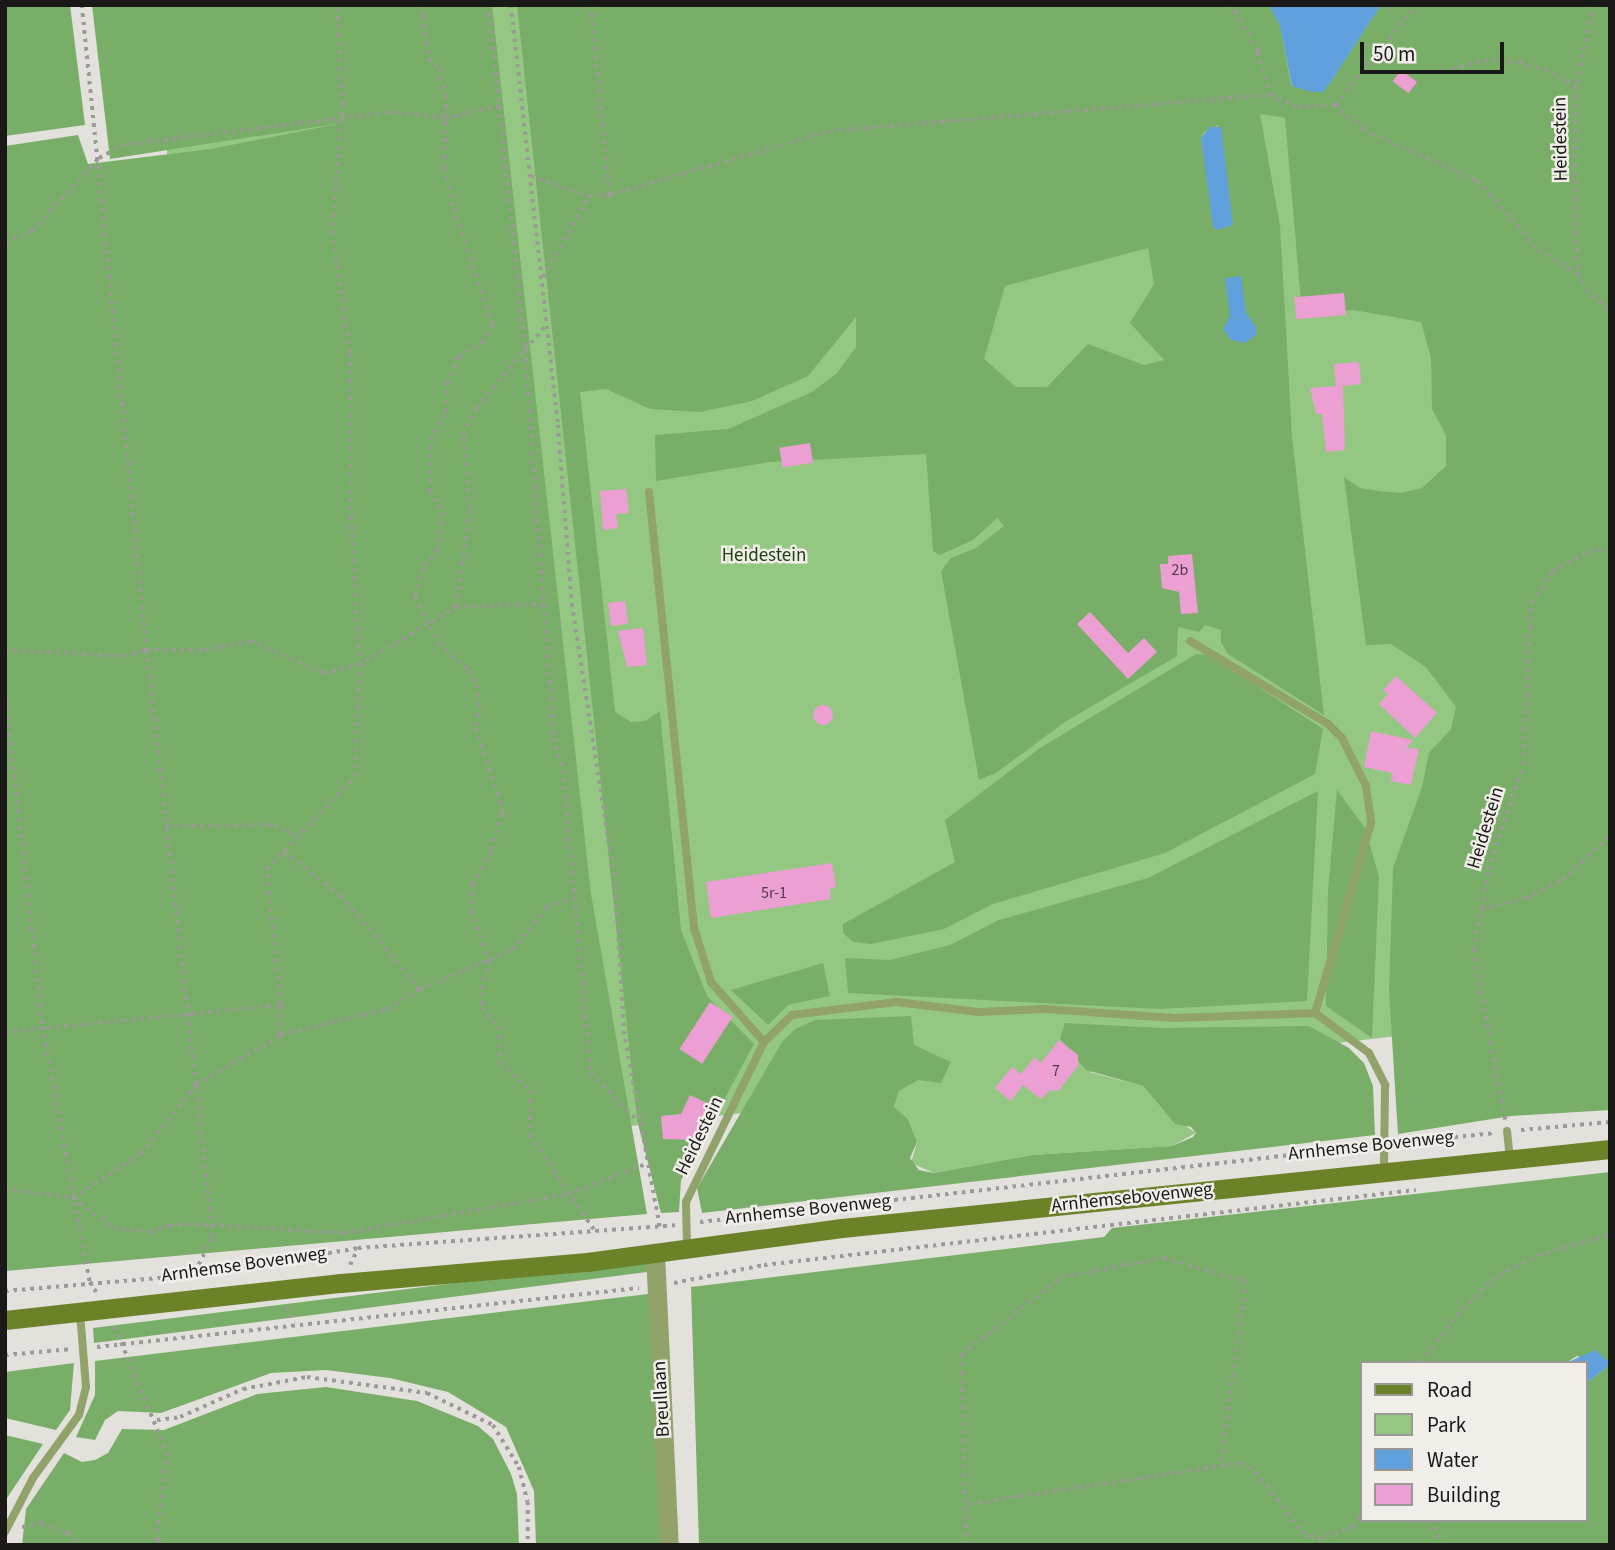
<!DOCTYPE html>
<html>
<head>
<meta charset="utf-8">
<style>
	body { margin:0 }
	#map { position:relative; width:1615px; height:1550px; overflow:hidden; background:#e3e1dc; font-family:"Source Sans 3",sans-serif }
	div>[style] { position:absolute }
	[style*='--x'] { left:calc(var(--x)*1px); top:calc(var(--y)*1px); width:calc(var(--w)*1px); rotate:calc(var(--a)*1deg) }
	.green>* { inset:0; background:#94c882 }
	.forest>* { inset:0; background:#79ae68 }
	.water>* { inset:0; background:#5fa0dd }
	.building>* { inset:0; background:#ec9fd3; transform-origin:0 0 }
	.round { border-radius:50% }
	.path>* { height:3.5px; margin-top:-1.75px; transform-origin:0; background:repeating-linear-gradient(90deg,#9b9a96 0 3.5px,transparent 0 8.5px) }
	.service>* { height:8px; margin:-4px; padding:0 4px; transform-origin:4px; border-radius:4px; background:#91a26b }
	.tertiary>* { height:19px; margin:-9.5px; padding:0 9.5px; transform-origin:9.5px; border-radius:9.5px; background:#91a26b }
	.secondary>* { height:19px; margin:-9.5px; padding:0 9.5px; transform-origin:9.5px; border-radius:9.5px; background:#6c8228 }
	span { translate:-50% -50%; white-space:nowrap; text-align:center; line-height:1.15; -webkit-text-stroke:5px #f1eee9; paint-order:stroke }
	.number-label { font-size:16px; color:#4e3a47 }
	.number-label span { -webkit-text-stroke-width:0 }
	.street-label { font-size:19px; color:#1a1918 }
	.park-label { font-size:19px; color:#204312 }
	.frame { position:absolute; inset:0; border:7px solid #1a1918; pointer-events:none }
	.legend { position:absolute; left:1360px; top:1361px; width:228px; height:161px; box-sizing:border-box; background:#f1eee9; border:2px solid #9b9995; margin:0; padding:9px 12px; list-style:none; font-size:21px; color:#1a1918 }
	.legend li { display:flex; align-items:center; gap:14px; height:35px }
	.legend b { width:35px; border:2px solid #9b9995 }
	.scale { position:absolute; left:1360px; top:42px; width:144px; height:32px; box-sizing:border-box; border:4px solid #1a1918; border-top:0; padding-left:9px; font-size:21px; line-height:24px; white-space:nowrap; color:#1a1918; -webkit-text-stroke:5px #f1eee9; paint-order:stroke }
</style>
</head>
<body>
<div id="map">
	<div class="green">
		<i style="clip-path:polygon(152px 5px,1610px 5px,1610px 1011px,1090px 1072px,1143px 1086px,1164px 1111px,1196px 1133px,1172px 1146px,1032px 1155px,934px 1173px,911px 1163px,917px 1142px,908px 1119px,894px 1108px,897px 1095px,270px 1168px)"></i>
	</div>
	<div class="forest">
		<i style="clip-path:polygon(5px 5px,70px 5px,85px 125px,5px 136px)"></i>
		<i style="clip-path:polygon(92px 5px,492px 5px,591px 894px,647px 1214px,6px 1271px,5px 146px,78px 135px,88px 164px,211px 149px,342px 123px,110px 159px)"></i>
		<i style="clip-path:polygon(evenodd,517px 5px,1269px 5px,1280px 26px,1291px 86px,1330px 83px,1381px 5px,1610px 5px,1610px 1110px,1511px 1116px,1398px 1134px,1389px 992px,1393px 868px,1422px 787px,1429px 753px,1451px 729px,1456px 707px,1426px 667px,1391px 644px,1366px 645px,1344px 477px,1360px 488px,1379px 491px,1401px 493px,1422px 488px,1446px 466px,1446px 435px,1432px 409px,1431px 358px,1421px 322px,1354px 310px,1302px 313px,1285px 118px,1260px 114px,1280px 225px,1292px 437px,1324px 715px,1228px 654px,1221px 642px,1221px 630px,1205px 625px,1199px 632px,1178px 627px,1177px 656px,1065px 722px,996px 773px,979px 780px,941px 571px,951px 558px,976px 548px,1004px 526px,997px 518px,973px 540px,940px 555px,933px 551px,926px 454px,770px 462px,656px 481px,655px 435px,728px 429px,812px 392px,837px 373px,856px 347px,856px 317px,808px 376px,752px 401px,700px 412px,650px 409px,606px 389px,580px 392px,615px 712px,631px 722px,645px 721px,660px 711px,681px 930px,707px 996px,754px 1044px,681px 1180px,679px 1212px,661px 1213px,637px 1120px,517px 5px,1218px 125px,1233px 225px,1215px 230px,1201px 138px,1204px 132px,1218px 125px,517px 5px,1148px 248px,1154px 284px,1130px 323px,1164px 360px,1144px 365px,1088px 344px,1047px 387px,1016px 387px,984px 359px,1005px 286px,1148px 248px)"></i>
		<i style="clip-path:polygon(1196px 654px,1209px 655px,1323px 729px,1315px 774px,1165px 853px,993px 904px,944px 929px,871px 944px,853px 942px,843px 933px,843px 924px,955px 862px,945px 820px,1040px 748px)"></i>
		<i style="clip-path:polygon(1337px 790px,1365px 828px,1379px 877px,1372px 1038px,1326px 1006px,1328px 890px)"></i>
		<i style="clip-path:polygon(1318px 791px,1307px 1001px,1159px 1009px,848px 993px,845px 958px,890px 960px,950px 945px,999px 920px,1148px 878px)"></i>
		<i style="clip-path:polygon(823px 963px,830px 996px,788px 1005px,768px 1025px,731px 990px)"></i>
		<i style="clip-path:polygon(911px 1016px,914px 1045px,951px 1062px,941px 1083px,918px 1080px,899px 1091px,894px 1107px,908px 1119px,917px 1142px,910px 1158px,919px 1170px,934px 1173px,1032px 1155px,1172px 1146px,1193px 1137px,1196px 1133px,1191px 1127px,1175px 1124px,1143px 1086px,1086px 1070px,1060px 1039px,1065px 1023px,1162px 1028px,1309px 1026px,1349px 1048px,1364px 1063px,1373px 1086px,1375px 1135px,702px 1213px,697px 1188px,782px 1042px,795px 1029px,815px 1020px)"></i>
		<i style="clip-path:polygon(evenodd,1610px 1172px,1610px 1545px,699px 1545px,691px 1287px,1104px 1237px,1112px 1228px,1610px 1172px,1577px 1356px,1607px 1367px,1585px 1384px,1585px 1520px,1361px 1520px,1361px 1363px,1566px 1363px,1577px 1356px)"></i>
		<i style="clip-path:polygon(650px 1259px,655px 1271px,94px 1343px,93px 1328px)"></i>
		<i style="clip-path:polygon(656px 1293px,668px 1545px,536px 1545px,534px 1491px,506px 1427px,448px 1392px,390px 1378px,326px 1370px,271px 1373px,161px 1413px,118px 1411px,105px 1420px,95px 1440px,76px 1437px,95px 1395px,95px 1361px)"></i>
		<i style="clip-path:polygon(74px 1363px,70px 1410px,56px 1430px,5px 1418px,5px 1372px)"></i>
		<i style="clip-path:polygon(326px 1387px,417px 1401px,478px 1426px,493px 1439px,511px 1474px,517px 1494px,519px 1545px,22px 1545px,26px 1509px,64px 1453px,82px 1462px,95px 1460px,108px 1453px,122px 1429px,164px 1430px,257px 1394px)"></i>
		<i style="clip-path:polygon(5px 1435px,43px 1444px,5px 1501px)"></i>
	</div>
	<div class="water">
		<i style="clip-path:polygon(1269px 5px,1381px 5px,1330px 83px,1323px 92px,1312px 92px,1292px 86px,1280px 26px)"></i>
		<i style="clip-path:polygon(1210px 127px,1221px 127px,1233px 225px,1217px 230px,1213px 227px,1201px 138px)"></i>
		<i style="clip-path:polygon(1241px 276px,1246px 313px,1256px 327px,1256px 335px,1245px 343px,1231px 340px,1223px 329px,1230px 316px,1225px 278px)"></i>
		<i style="clip-path:polygon(1595px 1350px,1608px 1361px,1607px 1367px,1585px 1384px,1585px 1363px,1566px 1363px)"></i>
	</div>
	<div class="building">
		<i style="left:1401px;top:70px;width:20px;height:14px;rotate:37deg"></i>
		<i style="left:1344px;top:293px;width:22px;height:50px;rotate:85deg"></i>
		<i style="clip-path:polygon(1359px 362px,1361px 384px,1343px 386px,1345px 450px,1326px 452px,1322px 414px,1316px 414px,1310px 388px,1336px 386px,1334px 364px)"></i>
		<i style="left:810px;top:443px;width:20px;height:31px;rotate:81deg"></i>
		<i style="clip-path:polygon(626px 489px,629px 513px,616px 514px,618px 528px,603px 530px,600px 491px)"></i>
		<i style="clip-path:polygon(1192px 554px,1198px 613px,1181px 614px,1179px 592px,1162px 588px,1160px 564px,1168px 564px,1168px 556px)"></i>
		<i style="left:625px;top:601px;width:23px;height:17px;rotate:83deg"></i>
		<i style="clip-path:polygon(1090px 612px,1128px 653px,1144px 638px,1157px 652px,1128px 679px,1077px 624px)"></i>
		<i style="clip-path:polygon(643px 628px,647px 665px,627px 667px,618px 631px)"></i>
		<i style="clip-path:polygon(1396px 676px,1437px 713px,1415px 738px,1379px 704px,1388px 694px,1383px 690px)"></i>
		<i class="round" style="left:813px;top:705px;width:20px;height:20px"></i>
		<i style="clip-path:polygon(1371px 731px,1413px 740px,1406px 748px,1419px 749px,1411px 785px,1391px 781px,1392px 773px,1364px 767px)"></i>
		<i style="clip-path:polygon(832px 863px,836px 887px,830px 888px,831px 899px,711px 918px,706px 882px)"></i>
		<i style="left:710px;top:1002px;width:27px;height:56px;rotate:33deg"></i>
		<i style="clip-path:polygon(1059px 1040px,1078px 1055px,1078px 1066px,1058px 1091px,1050px 1090px,1041px 1099px,1023px 1085px,1011px 1101px,995px 1088px,1012px 1067px,1021px 1074px,1035px 1057px,1041px 1063px)"></i>
		<i style="clip-path:polygon(690px 1095px,711px 1105px,698px 1131px,701px 1140px,663px 1139px,661px 1116px,681px 1114px)"></i>
	</div>
	<div class="path">
		<i style="--x:82;--y:5;--w:648;--a:84.25"></i>
		<i style="--x:147;--y:650;--w:579;--a:83.55"></i>
		<i style="--x:212;--y:1225;--w:14;--a:90"></i>
		<i style="--x:212;--y:1239;--w:40;--a:116.6"></i>
		<i style="--x:417;--y:5;--w:13;--a:58"></i>
		<i style="--x:424;--y:16;--w:43;--a:83.4"></i>
		<i style="--x:429;--y:59;--w:14;--a:45"></i>
		<i style="--x:439;--y:69;--w:28;--a:75"></i>
		<i style="--x:446;--y:96;--w:73;--a:90.8"></i>
		<i style="--x:445;--y:169;--w:41;--a:77.3"></i>
		<i style="--x:454;--y:209;--w:122;--a:71.4"></i>
		<i style="--x:493;--y:325;--w:19;--a:118"></i>
		<i style="--x:484;--y:342;--w:30;--a:150"></i>
		<i style="--x:458;--y:357;--w:28;--a:111"></i>
		<i style="--x:448;--y:383;--w:32;--a:95"></i>
		<i style="--x:445;--y:415;--w:26;--a:121"></i>
		<i style="--x:432;--y:437;--w:54;--a:92.1"></i>
		<i style="--x:430;--y:491;--w:26;--a:59"></i>
		<i style="--x:443;--y:513;--w:38;--a:97"></i>
		<i style="--x:438;--y:551;--w:23;--a:130"></i>
		<i style="--x:423;--y:569;--w:29;--a:106"></i>
		<i style="--x:415;--y:597;--w:53;--a:62.9"></i>
		<i style="--x:439;--y:644;--w:41;--a:41.1"></i>
		<i style="--x:470;--y:671;--w:15;--a:67"></i>
		<i style="--x:476;--y:685;--w:20;--a:79"></i>
		<i style="--x:480;--y:705;--w:23;--a:100"></i>
		<i style="--x:476;--y:728;--w:78;--a:71.3"></i>
		<i style="--x:501;--y:802;--w:12;--a:85"></i>
		<i style="--x:502;--y:814;--w:40;--a:106"></i>
		<i style="--x:491;--y:852;--w:37;--a:119"></i>
		<i style="--x:473;--y:884;--w:27;--a:92"></i>
		<i style="--x:472;--y:911;--w:53;--a:71.2"></i>
		<i style="--x:489;--y:961;--w:33;--a:104"></i>
		<i style="--x:481;--y:993;--w:15;--a:82"></i>
		<i style="--x:483;--y:1008;--w:25;--a:50"></i>
		<i style="--x:499;--y:1027;--w:36;--a:87"></i>
		<i style="--x:501;--y:1063;--w:41;--a:43"></i>
		<i style="--x:531;--y:1091;--w:44;--a:91.3"></i>
		<i style="--x:530;--y:1135;--w:116;--a:55.9"></i>
		<i style="--x:489;--y:5;--w:347;--a:84"></i>
		<i style="--x:525;--y:350;--w:389;--a:85.7"></i>
		<i style="--x:554;--y:738;--w:33;--a:74"></i>
		<i style="--x:563;--y:770;--w:304;--a:84.7"></i>
		<i style="--x:591;--y:1073;--w:66;--a:45.6"></i>
		<i style="--x:511;--y:5;--w:423;--a:83.6"></i>
		<i style="--x:558;--y:425;--w:180;--a:85.5"></i>
		<i style="--x:572;--y:604;--w:286;--a:81.2"></i>
		<i style="--x:616;--y:887;--w:144;--a:86.8"></i>
		<i style="--x:624;--y:1031;--w:199;--a:79.6"></i>
		<i style="--x:591;--y:5;--w:191;--a:84.3"></i>
		<i style="--x:1227;--y:5;--w:11;--a:34"></i>
		<i style="--x:1236;--y:11;--w:47;--a:61.8"></i>
		<i style="--x:1258;--y:52;--w:45;--a:74.4"></i>
		<i style="--x:1594;--y:5;--w:84;--a:102.4"></i>
		<i style="--x:1576;--y:87;--w:187;--a:89.4"></i>
		<i style="--x:1578;--y:274;--w:18;--a:61"></i>
		<i style="--x:1587;--y:290;--w:30;--a:40"></i>
		<i style="--x:1452;--y:69;--w:33;--a:-16"></i>
		<i style="--x:1484;--y:60;--w:36;--a:3"></i>
		<i style="--x:1520;--y:62;--w:34;--a:17"></i>
		<i style="--x:1552;--y:72;--w:28;--a:32"></i>
		<i style="--x:1335;--y:105;--w:129;--a:-51"></i>
		<i style="--x:531;--y:176;--w:61;--a:19"></i>
		<i style="--x:5;--y:242;--w:29;--a:-22"></i>
		<i style="--x:32;--y:231;--w:99;--a:-47.5"></i>
		<i style="--x:99;--y:158;--w:26;--a:-29"></i>
		<i style="--x:122;--y:145;--w:270;--a:-7"></i>
		<i style="--x:390;--y:112;--w:56;--a:6.1"></i>
		<i style="--x:446;--y:118;--w:57;--a:-13.1"></i>
		<i style="--x:543;--y:277;--w:93;--a:-60.4"></i>
		<i style="--x:589;--y:196;--w:21;--a:-3"></i>
		<i style="--x:610;--y:195;--w:229;--a:-16.2"></i>
		<i style="--x:830;--y:131;--w:441;--a:-4.7"></i>
		<i style="--x:1270;--y:95;--w:30;--a:23"></i>
		<i style="--x:1298;--y:107;--w:37;--a:-3"></i>
		<i style="--x:1335;--y:105;--w:38;--a:41"></i>
		<i style="--x:1364;--y:130;--w:125;--a:24.1"></i>
		<i style="--x:1478;--y:181;--w:92;--a:48.5"></i>
		<i style="--x:1539;--y:250;--w:46;--a:31.6"></i>
		<i style="--x:456;--y:607;--w:88;--a:-2"></i>
		<i style="--x:5;--y:650;--w:120;--a:2.9"></i>
		<i style="--x:125;--y:656;--w:23;--a:-15"></i>
		<i style="--x:147;--y:650;--w:58;--a:0"></i>
		<i style="--x:205;--y:650;--w:47;--a:-11.1"></i>
		<i style="--x:251;--y:641;--w:80;--a:23.7"></i>
		<i style="--x:324;--y:673;--w:36;--a:-13"></i>
		<i style="--x:359;--y:665;--w:113;--a:-30.9"></i>
		<i style="--x:456;--y:607;--w:99;--a:-81.9"></i>
		<i style="--x:470;--y:509;--w:75;--a:-95.3"></i>
		<i style="--x:463;--y:434;--w:29;--a:-63"></i>
		<i style="--x:476;--y:408;--w:110;--a:-49.8"></i>
		<i style="--x:5;--y:691;--w:338;--a:83.5"></i>
		<i style="--x:43;--y:1027;--w:259;--a:79.6"></i>
		<i style="--x:90;--y:1282;--w:13;--a:58"></i>
		<i style="--x:166;--y:826;--w:108;--a:-0.5"></i>
		<i style="--x:274;--y:825;--w:26;--a:25"></i>
		<i style="--x:284;--y:852;--w:72;--a:37.7"></i>
		<i style="--x:341;--y:896;--w:122;--a:49.7"></i>
		<i style="--x:1481;--y:910;--w:47;--a:-14.9"></i>
		<i style="--x:1526;--y:898;--w:40;--a:-26.6"></i>
		<i style="--x:1562;--y:880;--w:65;--a:-42.5"></i>
		<i style="--x:5;--y:1032;--w:277;--a:-5.6"></i>
		<i style="--x:281;--y:1005;--w:137;--a:-96.3"></i>
		<i style="--x:266;--y:869;--w:128;--a:-45.9"></i>
		<i style="--x:355;--y:777;--w:112;--a:-88"></i>
		<i style="--x:359;--y:665;--w:146;--a:-93.1"></i>
		<i style="--x:351;--y:519;--w:166;--a:-90.3"></i>
		<i style="--x:350;--y:353;--w:120;--a:-98.6"></i>
		<i style="--x:332;--y:234;--w:129;--a:-85.6"></i>
		<i style="--x:342;--y:105;--w:100;--a:-92.9"></i>
		<i style="--x:281;--y:1035;--w:30;--a:-90"></i>
		<i style="--x:1505;--y:1120;--w:172;--a:-100.7"></i>
		<i style="--x:1473;--y:951;--w:82;--a:-79.5"></i>
		<i style="--x:1488;--y:870;--w:111;--a:-71.6"></i>
		<i style="--x:1523;--y:765;--w:162;--a:-87.2"></i>
		<i style="--x:1531;--y:603;--w:39;--a:-55"></i>
		<i style="--x:1553;--y:571;--w:42;--a:-28.4"></i>
		<i style="--x:1590;--y:551;--w:20;--a:-3"></i>
		<i style="--x:1521;--y:1130;--w:89;--a:-5.1"></i>
		<i style="--x:1395;--y:1143;--w:101;--a:-5.7"></i>
		<i style="--x:5;--y:1189;--w:69;--a:7.5"></i>
		<i style="--x:73;--y:1198;--w:51;--a:36.2"></i>
		<i style="--x:114;--y:1228;--w:36;--a:6"></i>
		<i style="--x:150;--y:1232;--w:21;--a:-19"></i>
		<i style="--x:170;--y:1225;--w:42;--a:0"></i>
		<i style="--x:212;--y:1225;--w:131;--a:3.5"></i>
		<i style="--x:343;--y:1233;--w:229;--a:-9.8"></i>
		<i style="--x:569;--y:1194;--w:83;--a:-21.3"></i>
		<i style="--x:73;--y:1198;--w:81;--a:-32.9"></i>
		<i style="--x:141;--y:1154;--w:88;--a:-51.4"></i>
		<i style="--x:196;--y:1085;--w:99;--a:-30.5"></i>
		<i style="--x:281;--y:1035;--w:109;--a:-13.8"></i>
		<i style="--x:387;--y:1009;--w:39;--a:-31"></i>
		<i style="--x:420;--y:989;--w:100;--a:-23"></i>
		<i style="--x:512;--y:950;--w:56;--a:-51.5"></i>
		<i style="--x:547;--y:906;--w:28;--a:-15"></i>
		<i style="--x:700;--y:1222;--w:674;--a:-6.47"></i>
		<i style="--x:350;--y:1265;--w:19;--a:-65"></i>
		<i style="--x:674;--y:1283;--w:92;--a:-11.3"></i>
		<i style="--x:764;--y:1265;--w:656;--a:-6.56"></i>
		<i style="--x:5;--y:1291;--w:190;--a:-4.8"></i>
		<i style="--x:194;--y:1275;--w:166;--a:-9.3"></i>
		<i style="--x:358;--y:1248;--w:318;--a:-4.1"></i>
		<i style="--x:287;--y:1307;--w:17;--a:62"></i>
		<i style="--x:115;--y:1327;--w:136;--a:67.6"></i>
		<i style="--x:167;--y:1453;--w:93;--a:96.8"></i>
		<i style="--x:97;--y:1347;--w:545;--a:-6.21"></i>
		<i style="--x:5;--y:1355;--w:67;--a:-5.1"></i>
		<i style="--x:1422;--y:1363;--w:50;--a:-54.7"></i>
		<i style="--x:1451;--y:1322;--w:59;--a:-46.4"></i>
		<i style="--x:1492;--y:1279;--w:53;--a:-27.1"></i>
		<i style="--x:1539;--y:1255;--w:74;--a:-16.5"></i>
		<i style="--x:157;--y:1420;--w:23;--a:-7"></i>
		<i style="--x:180;--y:1417;--w:69;--a:-24"></i>
		<i style="--x:243;--y:1389;--w:65;--a:-10.6"></i>
		<i style="--x:307;--y:1377;--w:121;--a:7.6"></i>
		<i style="--x:427;--y:1393;--w:73;--a:25.9"></i>
		<i style="--x:493;--y:1425;--w:49;--a:58.2"></i>
		<i style="--x:519;--y:1467;--w:36;--a:76"></i>
		<i style="--x:528;--y:1502;--w:43;--a:90"></i>
		<i style="--x:969;--y:1504;--w:274;--a:-8.6"></i>
		<i style="--x:1240;--y:1463;--w:18;--a:29"></i>
		<i style="--x:1256;--y:1472;--w:76;--a:52.5"></i>
		<i style="--x:1302;--y:1532;--w:17;--a:24"></i>
		<i style="--x:1318;--y:1539;--w:37;--a:-19"></i>
		<i style="--x:1353;--y:1527;--w:15;--a:-58"></i>
		<i style="--x:1431;--y:1520;--w:28;--a:63"></i>
		<i style="--x:22;--y:1527;--w:19;--a:-12"></i>
		<i style="--x:41;--y:1523;--w:29;--a:20"></i>
		<i style="--x:68;--y:1533;--w:16;--a:47"></i>
		<i style="--x:158;--y:1539;--w:7;--a:56"></i>
		<i style="--x:966;--y:1545;--w:190;--a:-91.5"></i>
		<i style="--x:961;--y:1355;--w:128;--a:-37.7"></i>
		<i style="--x:1062;--y:1277;--w:104;--a:-10.6"></i>
		<i style="--x:1164;--y:1258;--w:85;--a:15.7"></i>
		<i style="--x:1246;--y:1281;--w:185;--a:97.8"></i>
	</div>
	<div class="service">
		<i style="--x:649;--y:492;--w:438;--a:84.1"></i>
		<i style="--x:694;--y:928;--w:57;--a:72.5"></i>
		<i style="--x:711;--y:982;--w:80;--a:48.5"></i>
		<i style="--x:1190;--y:641;--w:161;--a:31"></i>
		<i style="--x:1328;--y:724;--w:20;--a:45"></i>
		<i style="--x:1342;--y:738;--w:54;--a:63.4"></i>
		<i style="--x:1366;--y:786;--w:37;--a:82"></i>
		<i style="--x:1371;--y:823;--w:198;--a:106.4"></i>
		<i style="--x:1507;--y:1131;--w:28;--a:84"></i>
		<i style="--x:687;--y:1247;--w:45;--a:-91.3"></i>
		<i style="--x:686;--y:1202;--w:178;--a:-64"></i>
		<i style="--x:764;--y:1042;--w:39;--a:-44"></i>
		<i style="--x:792;--y:1015;--w:106;--a:-7.1"></i>
		<i style="--x:897;--y:1002;--w:82;--a:7"></i>
		<i style="--x:978;--y:1012;--w:67;--a:-2.6"></i>
		<i style="--x:1045;--y:1009;--w:129;--a:4"></i>
		<i style="--x:1174;--y:1018;--w:141;--a:-2"></i>
		<i style="--x:1315;--y:1013;--w:67;--a:36.5"></i>
		<i style="--x:1369;--y:1053;--w:36;--a:63"></i>
		<i style="--x:1385;--y:1085;--w:87;--a:90.7"></i>
		<i style="--x:5;--y:1532;--w:61;--a:-62.6"></i>
		<i style="--x:33;--y:1478;--w:78;--a:-53.9"></i>
		<i style="--x:79;--y:1415;--w:29;--a:-76"></i>
		<i style="--x:86;--y:1387;--w:74;--a:-94.6"></i>
	</div>
	<div class="tertiary">
		<i style="--x:655;--y:1253;--w:292;--a:87.3"></i>
	</div>
	<div class="secondary">
		<i style="--x:5;--y:1320;--w:338;--a:-6.3"></i>
		<i style="--x:341;--y:1283;--w:247;--a:-4.9"></i>
		<i style="--x:587;--y:1262;--w:257;--a:-7.6"></i>
		<i style="--x:842;--y:1228;--w:772;--a:-5.87"></i>
	</div>
	<div class="number-label">
		<span style="left:1180px;top:570px">2b</span>
		<span style="left:774px;top:893px">5r-1</span>
		<span style="left:1056px;top:1071px">7</span>
	</div>
	<div class="street-label">
		<span style="left:1561px;top:139px;rotate:-91deg">Heidestein</span>
		<span style="left:1486px;top:828px;rotate:-73deg">Heidestein</span>
		<span style="left:700px;top:1136px;rotate:-64deg">Heidestein</span>
		<span style="left:1371px;top:1146px;rotate:-6deg">Arnhemse Bovenweg</span>
		<span style="left:1132px;top:1198px;rotate:-6deg">Arnhemsebovenweg</span>
		<span style="left:808px;top:1210px;rotate:-6deg">Arnhemse Bovenweg</span>
		<span style="left:244px;top:1265px;rotate:-8deg">Arnhemse Bovenweg</span>
		<span style="left:662px;top:1399px;rotate:-93deg">Breullaan</span>
	</div>
	<div class="park-label">
		<span style="left:764px;top:556px">Heidestein</span>
	</div>
	<div class="frame"></div>
	<ul class="legend">
	<li><b style="height:9px;background:#6c8228"></b>Road</li>
	<li><b style="height:19px;background:#94c882"></b>Park</li>
	<li><b style="height:19px;background:#5fa0dd"></b>Water</li>
	<li><b style="height:19px;background:#ec9fd3"></b>Building</li>
	</ul>
	<div class="scale">50 m</div>
</div>
</body>
</html>
